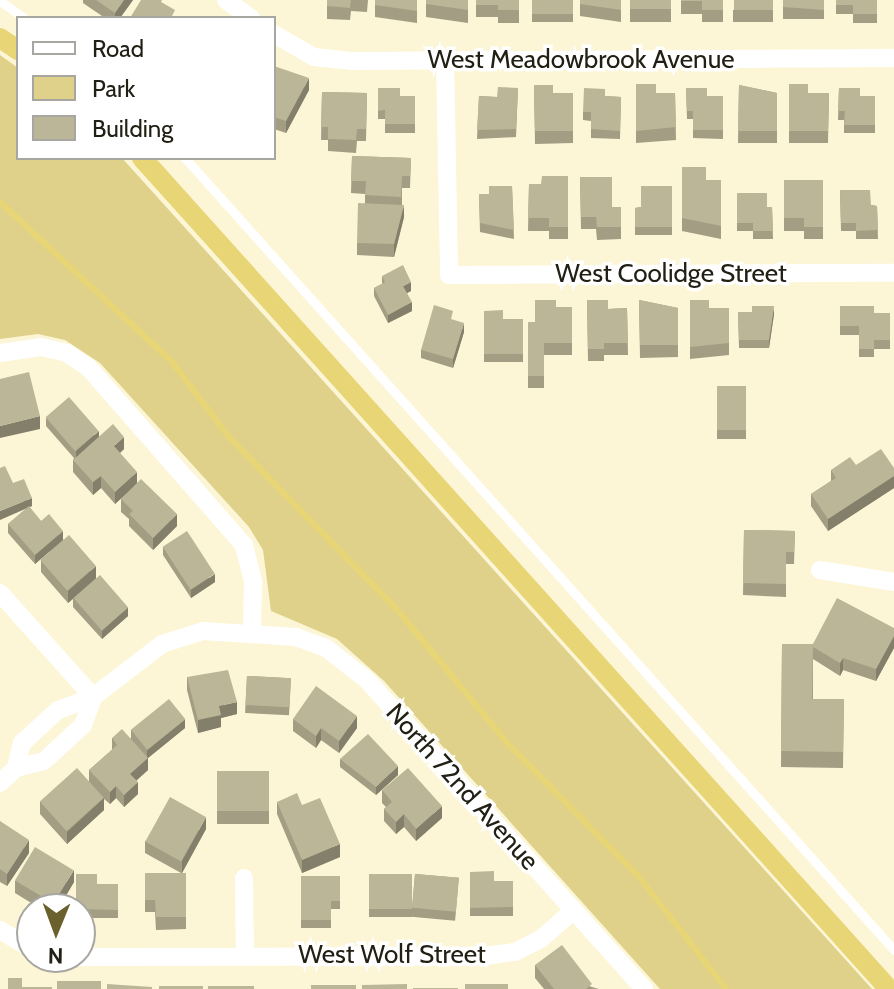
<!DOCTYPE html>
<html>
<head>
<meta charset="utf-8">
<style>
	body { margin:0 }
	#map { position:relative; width:894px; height:989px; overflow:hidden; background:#fcf6d6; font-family:Cabin,sans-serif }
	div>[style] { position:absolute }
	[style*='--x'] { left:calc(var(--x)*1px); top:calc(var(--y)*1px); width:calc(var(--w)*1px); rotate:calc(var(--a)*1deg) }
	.green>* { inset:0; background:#dfd189 }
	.stream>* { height:6px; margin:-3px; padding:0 3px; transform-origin:3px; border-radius:3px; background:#e8d576 }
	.canal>* { height:20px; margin:-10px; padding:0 10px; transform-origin:10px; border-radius:10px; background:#e8d576 }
	.service>* { height:9px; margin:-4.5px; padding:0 4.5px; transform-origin:4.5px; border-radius:4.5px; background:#fff }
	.minor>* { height:18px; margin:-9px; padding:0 9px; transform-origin:9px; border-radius:9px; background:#fff }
	.wall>* { inset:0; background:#a29d83; transform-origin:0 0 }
	.shaded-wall>* { inset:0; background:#847f6a }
	.building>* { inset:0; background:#bcb698; transform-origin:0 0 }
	span { translate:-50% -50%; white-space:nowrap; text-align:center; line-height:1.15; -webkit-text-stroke:7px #fff; paint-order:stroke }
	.street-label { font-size:26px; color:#222014 }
	.legend { position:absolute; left:16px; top:16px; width:260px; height:144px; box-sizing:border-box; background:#fff; border:2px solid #a7a6a1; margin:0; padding:10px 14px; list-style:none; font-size:24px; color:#222014 }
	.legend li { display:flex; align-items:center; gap:16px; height:40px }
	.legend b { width:40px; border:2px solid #a7a6a1 }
	.north { position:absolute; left:16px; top:893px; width:80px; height:80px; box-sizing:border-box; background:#fff; border:2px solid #a7a6a1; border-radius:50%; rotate:181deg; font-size:22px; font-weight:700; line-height:32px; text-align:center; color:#222014 }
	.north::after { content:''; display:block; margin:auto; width:28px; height:36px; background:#6b612e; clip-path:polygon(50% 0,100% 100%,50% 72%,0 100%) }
</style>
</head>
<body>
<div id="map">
	<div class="green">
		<i style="clip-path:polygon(0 55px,18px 68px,18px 158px,122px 158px,872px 989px,660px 989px,384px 681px,337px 639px,271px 611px,263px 550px,249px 527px,100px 363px,65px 340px,38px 334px,0 339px)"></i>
	</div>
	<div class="stream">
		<i style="--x:0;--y:202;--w:235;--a:42.9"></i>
		<i style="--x:172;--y:362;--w:96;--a:52.7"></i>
		<i style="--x:230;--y:438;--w:244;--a:45.8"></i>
		<i style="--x:400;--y:613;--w:170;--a:50.5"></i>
		<i style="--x:508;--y:744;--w:188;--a:45.4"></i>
		<i style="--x:640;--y:878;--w:140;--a:52.2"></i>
	</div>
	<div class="canal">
		<i style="--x:0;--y:38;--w:22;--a:34"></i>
		<i style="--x:142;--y:158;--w:1117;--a:48.05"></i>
	</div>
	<div class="service">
		<i style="--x:0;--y:1;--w:29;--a:35"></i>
		<i style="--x:185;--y:158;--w:1063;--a:48.17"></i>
	</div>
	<div class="minor">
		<i style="--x:226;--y:0;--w:31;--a:36"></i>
		<i style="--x:274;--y:34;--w:46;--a:29.9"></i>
		<i style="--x:314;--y:57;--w:39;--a:6"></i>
		<i style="--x:353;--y:61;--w:541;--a:-0.32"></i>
		<i style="--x:445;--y:60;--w:215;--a:88.9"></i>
		<i style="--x:449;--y:275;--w:445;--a:-0.3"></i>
		<i style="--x:0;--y:353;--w:41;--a:-8.3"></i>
		<i style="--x:41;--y:347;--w:27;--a:13"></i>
		<i style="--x:67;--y:353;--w:25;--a:34"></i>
		<i style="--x:88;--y:367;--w:237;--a:48.8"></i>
		<i style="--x:244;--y:545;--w:38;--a:76"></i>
		<i style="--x:253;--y:582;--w:49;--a:91.2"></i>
		<i style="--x:820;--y:570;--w:75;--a:9.2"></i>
		<i style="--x:0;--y:593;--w:140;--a:48.2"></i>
		<i style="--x:16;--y:768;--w:26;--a:-77"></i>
		<i style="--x:22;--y:743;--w:49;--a:-42.5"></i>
		<i style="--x:58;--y:710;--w:37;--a:-20"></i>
		<i style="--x:93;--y:697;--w:87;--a:-37.5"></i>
		<i style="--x:162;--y:644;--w:43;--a:-17.6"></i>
		<i style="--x:203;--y:631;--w:93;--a:3.7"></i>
		<i style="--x:296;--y:637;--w:32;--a:20"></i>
		<i style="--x:326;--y:648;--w:52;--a:38"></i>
		<i style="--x:367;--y:680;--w:415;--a:48.1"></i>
		<i style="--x:0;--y:783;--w:22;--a:-43"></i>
		<i style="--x:16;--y:768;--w:29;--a:-14"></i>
		<i style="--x:44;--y:761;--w:53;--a:-42.7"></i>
		<i style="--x:83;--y:725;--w:30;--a:-70"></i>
		<i style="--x:244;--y:878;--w:78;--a:89.3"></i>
		<i style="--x:0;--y:930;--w:37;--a:31"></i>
		<i style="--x:64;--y:957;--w:421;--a:-0.1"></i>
		<i style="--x:485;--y:956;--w:30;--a:-8"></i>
		<i style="--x:515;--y:952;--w:30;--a:-27"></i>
		<i style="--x:542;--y:938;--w:41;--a:-41.1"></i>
	</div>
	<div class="wall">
		<i style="clip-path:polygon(83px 0,133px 0,120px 18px,105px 18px,83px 3px)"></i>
		<i style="clip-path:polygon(327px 0,368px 0,367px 12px,351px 11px,350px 20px,327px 19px)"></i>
		<i style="clip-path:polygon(375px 0,417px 0,417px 23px,375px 17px)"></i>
		<i style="clip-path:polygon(426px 0,468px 0,468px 23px,426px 17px)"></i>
		<i style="clip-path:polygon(476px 0,519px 0,519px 23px,498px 23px,498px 17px,476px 17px)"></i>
		<i style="left:532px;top:0;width:41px;height:22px"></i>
		<i style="clip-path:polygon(580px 0,621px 0,621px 22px,580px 16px)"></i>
		<i style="left:630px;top:0;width:41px;height:22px"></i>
		<i style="clip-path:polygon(681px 0,723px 0,723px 22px,702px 22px,702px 14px,681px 14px)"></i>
		<i style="clip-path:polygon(773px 0,773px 22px,733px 22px,733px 10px)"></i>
		<i style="left:783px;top:0;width:41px;height:19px"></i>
		<i style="clip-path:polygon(836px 0,877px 0,877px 23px,853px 23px,853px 14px,836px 14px)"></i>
		<i style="clip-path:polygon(274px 66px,309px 90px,286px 133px,274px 129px)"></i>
		<i style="clip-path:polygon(636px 84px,656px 93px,675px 93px,676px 140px,636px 143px)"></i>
		<i style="clip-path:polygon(789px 84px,808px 93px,829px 93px,828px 143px,789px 143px)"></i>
		<i style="clip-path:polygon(534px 85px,553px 93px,573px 93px,573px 143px,535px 144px)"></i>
		<i style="clip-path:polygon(739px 85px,777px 93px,777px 143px,738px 143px)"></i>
		<i style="clip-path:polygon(378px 88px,400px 96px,415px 96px,415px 133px,385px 133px,385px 119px,378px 119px)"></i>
		<i style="clip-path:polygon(518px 88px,516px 137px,477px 139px,479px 96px,497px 97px)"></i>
		<i style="clip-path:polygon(686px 88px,707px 96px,723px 96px,723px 139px,693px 138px,693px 119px,687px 119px)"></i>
		<i style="clip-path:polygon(839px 88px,860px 96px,875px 96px,875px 133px,844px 133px,844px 120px,838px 120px)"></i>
		<i style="clip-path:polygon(322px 92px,367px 93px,366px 141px,357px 141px,356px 153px,328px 151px,328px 140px,321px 140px)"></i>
		<i style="clip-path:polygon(605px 96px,621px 97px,620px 139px,591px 138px,591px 121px,583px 120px,583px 112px)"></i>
		<i style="clip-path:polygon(352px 156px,411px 158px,410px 188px,402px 188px,402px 205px,404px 217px,394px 257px,357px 255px,357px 243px,365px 203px,365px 194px,351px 193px)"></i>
		<i style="clip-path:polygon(682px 167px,706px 180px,721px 180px,721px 239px,682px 231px)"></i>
		<i style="clip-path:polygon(568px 176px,568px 239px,549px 239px,549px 231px,528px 231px,529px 184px,541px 184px)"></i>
		<i style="clip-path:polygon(580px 177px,612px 207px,621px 207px,621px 239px,597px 240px,596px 229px,581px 229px)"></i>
		<i style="clip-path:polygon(784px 180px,823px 180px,823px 239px,804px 239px,804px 231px,784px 231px)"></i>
		<i style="clip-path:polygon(512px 186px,514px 239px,480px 232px,479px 194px,489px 194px)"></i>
		<i style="clip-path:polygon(672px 186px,672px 235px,635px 235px,635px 208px,641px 207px)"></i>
		<i style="clip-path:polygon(840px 190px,871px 205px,877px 206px,878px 239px,856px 239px,856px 231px,841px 231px)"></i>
		<i style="clip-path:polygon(737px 193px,767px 207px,772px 207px,773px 239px,753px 239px,753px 231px,737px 231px)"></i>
		<i style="clip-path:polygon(382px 276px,411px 291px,407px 293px,412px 311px,388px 323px,374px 296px,374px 288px,382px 284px)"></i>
		<i style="clip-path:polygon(587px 300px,608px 309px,627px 308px,628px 355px,604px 355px,604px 361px,588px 361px)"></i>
		<i style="clip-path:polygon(639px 300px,678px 308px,678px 357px,640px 358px)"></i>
		<i style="clip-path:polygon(690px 300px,709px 308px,729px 308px,729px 355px,690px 359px)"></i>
		<i style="clip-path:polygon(840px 306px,874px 313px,890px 313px,890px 349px,874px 349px,874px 357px,859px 357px,859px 335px,840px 335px)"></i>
		<i style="clip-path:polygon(556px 307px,572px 307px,572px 355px,544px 355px,544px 388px,528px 388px,528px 322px,535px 322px)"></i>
		<i style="clip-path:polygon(484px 311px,503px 319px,523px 319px,523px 362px,484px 362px)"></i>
		<i style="clip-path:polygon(738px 312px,774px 314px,769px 348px,739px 348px)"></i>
		<i style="clip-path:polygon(453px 320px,464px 332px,453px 368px,421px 358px,421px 350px)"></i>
		<i style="left:717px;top:386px;width:29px;height:53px"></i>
		<i style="clip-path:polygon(46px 418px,99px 437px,124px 449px,120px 453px,137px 483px,177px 526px,153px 550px,129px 526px,129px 519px,121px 512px,121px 499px,128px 492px,115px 504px,101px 488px,93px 495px,73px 472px,73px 460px,74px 458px,46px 426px)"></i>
		<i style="clip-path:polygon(856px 465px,894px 468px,894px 488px,828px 531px,811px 506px,811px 494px,831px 481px,831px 470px)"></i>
		<i style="clip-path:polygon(13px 483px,32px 506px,29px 507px,41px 521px,63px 539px,128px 616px,102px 639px,73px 607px,73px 599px,68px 603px,41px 572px,41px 560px,58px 544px,35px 564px,8px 533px,8px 524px,27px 508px)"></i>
		<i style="clip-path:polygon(744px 530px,795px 531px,794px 564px,786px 564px,786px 597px,743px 595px)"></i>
		<i style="clip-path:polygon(163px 547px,215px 582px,191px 598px,163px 555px)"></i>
		<i style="clip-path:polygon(894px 628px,894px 648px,876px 681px,843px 670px,840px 676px,813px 659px,813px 699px,844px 699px,843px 768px,781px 767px,782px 644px,813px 644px)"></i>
		<i style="left:247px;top:676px;width:44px;height:37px;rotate:3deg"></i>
		<i style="clip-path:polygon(187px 677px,237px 714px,221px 718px,221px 727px,198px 733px,187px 690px)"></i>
		<i style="clip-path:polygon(293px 719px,357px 728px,339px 753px,321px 740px,316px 748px,293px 731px)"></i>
		<i style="clip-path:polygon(185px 728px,148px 758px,148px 770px,136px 781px,138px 794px,124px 807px,116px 798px,110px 804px,104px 799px,104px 810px,67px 844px,40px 814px,40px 802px,89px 781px,89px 770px,112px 750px,112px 738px,131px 738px,131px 730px)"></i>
		<i style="clip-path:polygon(340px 759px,398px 775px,376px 795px,340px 767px)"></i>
		<i style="left:217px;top:771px;width:52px;height:53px"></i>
		<i style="clip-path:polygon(382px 790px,442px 818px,416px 841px,404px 827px,396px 834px,384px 821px,384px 809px,386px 807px,382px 803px)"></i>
		<i style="clip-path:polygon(277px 802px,302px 805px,340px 857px,302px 873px,277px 814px)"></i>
		<i style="clip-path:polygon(0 821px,29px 853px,7px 886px,0 882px)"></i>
		<i style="clip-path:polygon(206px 829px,182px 873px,186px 873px,186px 929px,156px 930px,155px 912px,145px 912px,145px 873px,181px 873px,145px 853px,145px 841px)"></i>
		<i style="clip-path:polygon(470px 872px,494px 881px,513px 881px,513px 916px,470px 916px)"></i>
		<i style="left:369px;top:874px;width:43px;height:43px"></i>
		<i style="left:415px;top:874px;width:44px;height:43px;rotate:5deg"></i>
		<i style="clip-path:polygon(301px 876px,340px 876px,340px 909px,331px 909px,331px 928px,301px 928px)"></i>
		<i style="clip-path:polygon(15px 881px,74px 882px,58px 909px,41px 909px,15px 893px)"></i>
		<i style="clip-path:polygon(97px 884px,118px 884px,118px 918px,80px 918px,80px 909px)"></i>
		<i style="clip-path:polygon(535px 965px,592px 987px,599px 989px,544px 989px,535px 978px)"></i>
	</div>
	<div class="shaded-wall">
		<i style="clip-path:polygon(124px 0,133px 0,120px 18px,115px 18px,115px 13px)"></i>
		<i style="clip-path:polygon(309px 78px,309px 90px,286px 133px,286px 121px)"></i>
		<i style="clip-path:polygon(404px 205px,404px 217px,394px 257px,394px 244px)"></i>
		<i style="clip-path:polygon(411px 282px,411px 291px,403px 295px,403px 286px)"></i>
		<i style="clip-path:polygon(412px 302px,412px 311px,388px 323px,388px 315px)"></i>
		<i style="clip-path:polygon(774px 306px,774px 314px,769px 348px,769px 340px)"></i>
		<i style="clip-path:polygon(464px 323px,464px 332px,453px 368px,453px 359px)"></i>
		<i style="clip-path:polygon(40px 416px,40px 429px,0 438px,0 426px)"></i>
		<i style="clip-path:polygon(99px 431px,99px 439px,76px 460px,76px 451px)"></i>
		<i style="clip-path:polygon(124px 437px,124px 449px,114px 458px,114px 446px)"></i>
		<i style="clip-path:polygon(137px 472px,137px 484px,115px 504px,115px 492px)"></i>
		<i style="clip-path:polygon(101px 476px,101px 488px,93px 495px,93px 482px)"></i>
		<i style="clip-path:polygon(894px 476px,894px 488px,828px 531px,828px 519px)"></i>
		<i style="clip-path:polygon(32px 498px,32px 506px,0 520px,0 511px)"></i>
		<i style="clip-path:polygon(177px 514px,177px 526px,153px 550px,153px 538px)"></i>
		<i style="clip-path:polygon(63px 531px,63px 540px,35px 564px,35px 555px)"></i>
		<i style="clip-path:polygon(96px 566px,96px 578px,68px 603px,68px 591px)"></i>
		<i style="clip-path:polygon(215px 574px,215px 582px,191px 598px,191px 590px)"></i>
		<i style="clip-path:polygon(128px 607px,128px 616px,102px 639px,102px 631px)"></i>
		<i style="clip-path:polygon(894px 636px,894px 648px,876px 681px,876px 669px)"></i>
		<i style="clip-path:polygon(843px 658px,843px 670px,840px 676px,840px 663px)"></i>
		<i style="clip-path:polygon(237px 702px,237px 714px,221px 718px,221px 727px,198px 733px,198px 720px,219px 706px)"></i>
		<i style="clip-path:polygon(357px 716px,357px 728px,339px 753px,339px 741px)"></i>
		<i style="clip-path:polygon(185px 719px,185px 728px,148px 758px,148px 770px,130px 786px,130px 774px,147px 758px,147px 750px)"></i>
		<i style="clip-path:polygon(321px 728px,321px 740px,316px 748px,316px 736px)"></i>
		<i style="clip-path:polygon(398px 766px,398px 775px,376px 795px,376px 787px)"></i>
		<i style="clip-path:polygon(138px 782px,138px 794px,124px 807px,124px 795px)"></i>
		<i style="clip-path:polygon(116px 786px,116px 798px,110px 804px,110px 792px)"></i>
		<i style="clip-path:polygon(104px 798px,104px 810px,67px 844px,67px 832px)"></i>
		<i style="clip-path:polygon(442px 806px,442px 818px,416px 841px,416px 829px)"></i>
		<i style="clip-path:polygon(404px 814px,404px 827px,396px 834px,396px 822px)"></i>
		<i style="clip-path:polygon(206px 817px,206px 829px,182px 873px,182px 861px)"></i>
		<i style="clip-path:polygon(29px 840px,29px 853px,7px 886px,7px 874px)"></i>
		<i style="clip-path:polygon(340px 844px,340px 857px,302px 873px,302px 860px)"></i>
		<i style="clip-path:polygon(74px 870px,74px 882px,58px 909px,53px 909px,53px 904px)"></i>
	</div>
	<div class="building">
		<i style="clip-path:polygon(96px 0,124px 0,115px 13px)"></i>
		<i style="clip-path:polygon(141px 0,162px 0,161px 2px,175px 10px,171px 18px,130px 18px)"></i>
		<i style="clip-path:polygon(327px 0,351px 0,350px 8px,327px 6px)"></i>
		<i style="clip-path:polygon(375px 0,417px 0,417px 11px,375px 5px)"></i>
		<i style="clip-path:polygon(426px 0,468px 0,468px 10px,426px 4px)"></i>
		<i style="clip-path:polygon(476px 0,519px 0,519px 10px,498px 10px,498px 5px,476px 5px)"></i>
		<i style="left:532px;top:0;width:41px;height:14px"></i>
		<i style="clip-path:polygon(580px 0,621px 0,621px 10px,580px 4px)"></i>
		<i style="left:630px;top:0;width:41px;height:9px"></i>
		<i style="clip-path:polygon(681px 0,723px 0,723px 10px,702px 10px,702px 1px,681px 1px)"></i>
		<i style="left:734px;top:0;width:39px;height:10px"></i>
		<i style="clip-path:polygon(783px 0,824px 0,824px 10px,783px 7px)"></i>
		<i style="clip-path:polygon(836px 0,877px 0,877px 14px,853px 14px,853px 5px,836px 5px)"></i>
		<i style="clip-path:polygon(274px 66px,309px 78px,286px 121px,274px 117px)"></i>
		<i style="clip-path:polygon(636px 84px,656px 84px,656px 93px,675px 93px,676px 127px,636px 131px)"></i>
		<i style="clip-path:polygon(789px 84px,808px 84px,808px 93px,829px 93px,828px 131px,789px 131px)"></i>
		<i style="clip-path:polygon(534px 85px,553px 85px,553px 93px,573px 93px,573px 131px,535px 131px)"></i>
		<i style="clip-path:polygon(739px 85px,777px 93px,777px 131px,738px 131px)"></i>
		<i style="clip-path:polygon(498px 87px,518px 88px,516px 129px,477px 130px,479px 96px,497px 97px)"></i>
		<i style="clip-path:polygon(378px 88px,400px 88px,400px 96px,415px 96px,415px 124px,385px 124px,385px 110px,378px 111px)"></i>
		<i style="clip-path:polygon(584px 88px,605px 89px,605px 96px,621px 97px,620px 131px,591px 129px,591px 112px,583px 112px)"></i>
		<i style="clip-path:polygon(686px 88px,707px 88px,707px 96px,723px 96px,723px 130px,693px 130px,693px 111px,687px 111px)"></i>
		<i style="clip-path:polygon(839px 88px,860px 88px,860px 96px,875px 96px,875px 125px,844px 125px,845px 111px,838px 111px)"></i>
		<i style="clip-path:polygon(322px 92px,367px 93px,366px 129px,357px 129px,356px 140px,328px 139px,328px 127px,321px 127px)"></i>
		<i style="clip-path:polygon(352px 156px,411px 158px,410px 176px,402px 176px,401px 197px,365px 195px,366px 181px,351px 181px)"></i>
		<i style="clip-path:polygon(682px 167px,706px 167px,706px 180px,721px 180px,721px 226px,682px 218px)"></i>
		<i style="clip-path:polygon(542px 176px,568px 176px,568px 227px,549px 227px,549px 218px,528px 218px,529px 184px,541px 184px)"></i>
		<i style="clip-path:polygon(580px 177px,612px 177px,612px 207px,621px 207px,621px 227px,597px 227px,596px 217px,581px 217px)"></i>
		<i style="clip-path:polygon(784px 180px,823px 180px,823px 227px,804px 227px,804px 218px,784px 218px)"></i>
		<i style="clip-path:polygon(489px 186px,512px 186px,514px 230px,480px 223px,479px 194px,489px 194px)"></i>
		<i style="clip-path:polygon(641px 186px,672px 186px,672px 227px,635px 227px,635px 208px,641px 207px)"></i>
		<i style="clip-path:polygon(840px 190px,870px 190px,871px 205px,877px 206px,878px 230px,856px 231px,856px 223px,841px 223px)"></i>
		<i style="clip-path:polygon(737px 193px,767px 193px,767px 207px,772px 207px,773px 231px,753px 231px,753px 223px,737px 223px)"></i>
		<i style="clip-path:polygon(358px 203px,404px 205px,394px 244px,357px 243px)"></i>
		<i style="clip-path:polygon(403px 265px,411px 282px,403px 286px,412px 302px,388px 315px,374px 288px,385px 282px,382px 276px)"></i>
		<i style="clip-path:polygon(535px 300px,556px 300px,556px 307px,572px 307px,572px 343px,544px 343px,544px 376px,528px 376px,528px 322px,535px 322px)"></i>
		<i style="clip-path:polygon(587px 300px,608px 300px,608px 309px,627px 308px,628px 343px,604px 343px,604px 349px,588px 349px)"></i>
		<i style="clip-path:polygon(639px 300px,678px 308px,678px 345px,640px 345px)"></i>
		<i style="clip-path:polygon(690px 300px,709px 300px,709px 308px,729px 308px,729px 343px,690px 347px)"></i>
		<i style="clip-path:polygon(434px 305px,453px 311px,451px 319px,464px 323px,453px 359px,421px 350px)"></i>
		<i style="clip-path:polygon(752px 306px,774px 306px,769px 340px,739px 340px,738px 312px,752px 312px)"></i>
		<i style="clip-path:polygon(840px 306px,874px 306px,874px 313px,890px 313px,890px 340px,874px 340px,874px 349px,859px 349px,859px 326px,840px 326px)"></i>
		<i style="clip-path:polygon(503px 310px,503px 319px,523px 319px,523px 354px,484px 354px,484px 311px)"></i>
		<i style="clip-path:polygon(29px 372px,40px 416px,0 426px,0 379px)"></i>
		<i style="left:717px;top:386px;width:29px;height:44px"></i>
		<i style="left:69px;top:397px;width:45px;height:31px;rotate:49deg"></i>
		<i style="clip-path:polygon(113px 424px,124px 437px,114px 446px,137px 472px,115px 492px,101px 476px,93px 482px,73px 460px)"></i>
		<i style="clip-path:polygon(881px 449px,894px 468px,894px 476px,828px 519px,811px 494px,836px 478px,831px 470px,850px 457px,856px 465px)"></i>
		<i style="clip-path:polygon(5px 466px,13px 483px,24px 479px,32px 498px,0 511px,0 468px)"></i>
		<i style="clip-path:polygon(141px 479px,177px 514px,153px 538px,129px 514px,133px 511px,121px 499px)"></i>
		<i style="clip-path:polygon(29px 506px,41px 521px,49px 514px,63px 531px,35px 555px,8px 524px)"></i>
		<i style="clip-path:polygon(744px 530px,795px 531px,794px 552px,786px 552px,786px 584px,743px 583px)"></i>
		<i style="left:187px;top:531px;width:51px;height:29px;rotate:57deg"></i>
		<i style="left:69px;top:535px;width:41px;height:38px;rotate:49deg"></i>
		<i style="left:100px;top:575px;width:43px;height:35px;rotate:49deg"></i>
		<i style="clip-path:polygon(837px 598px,894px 628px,894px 636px,876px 669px,843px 658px,840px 663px,813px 647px,813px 644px)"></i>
		<i style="clip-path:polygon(782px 644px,813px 644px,812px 699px,844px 699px,843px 752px,781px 751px)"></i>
		<i style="clip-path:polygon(228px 670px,237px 702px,219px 706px,221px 715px,198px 720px,187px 677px)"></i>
		<i style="left:247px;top:676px;width:44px;height:29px;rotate:3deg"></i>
		<i style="clip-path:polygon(316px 686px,357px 716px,339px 741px,321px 728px,316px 736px,293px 719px)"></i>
		<i style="left:169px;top:699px;width:26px;height:49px;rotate:51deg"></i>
		<i style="clip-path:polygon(122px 729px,148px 758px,130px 774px,138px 782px,124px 795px,116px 786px,110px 792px,89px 770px,117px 745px,112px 738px)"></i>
		<i style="clip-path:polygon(368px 734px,398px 766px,376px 787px,340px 759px)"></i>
		<i style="left:77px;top:768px;width:40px;height:50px;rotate:48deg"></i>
		<i style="clip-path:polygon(408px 768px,442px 806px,416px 829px,404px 814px,396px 822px,384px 809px,392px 802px,382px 790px)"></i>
		<i style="left:217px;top:771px;width:52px;height:40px"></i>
		<i style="clip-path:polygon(297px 793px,302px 805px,320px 798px,340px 844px,302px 860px,277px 802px)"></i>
		<i style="left:170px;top:797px;width:41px;height:51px;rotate:29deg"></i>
		<i style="clip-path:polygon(0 821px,29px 840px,7px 874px,0 869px)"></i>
		<i style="left:35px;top:847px;width:45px;height:39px;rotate:31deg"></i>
		<i style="clip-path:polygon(494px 871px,494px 881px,513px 881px,513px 907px,470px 908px,470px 872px)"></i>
		<i style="clip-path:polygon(145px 873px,186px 873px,186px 917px,156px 917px,155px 900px,145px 900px)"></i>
		<i style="clip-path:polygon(76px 874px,97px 874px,97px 884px,118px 884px,118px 910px,76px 909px)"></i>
		<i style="left:369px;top:874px;width:43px;height:35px"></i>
		<i style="left:415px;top:874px;width:44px;height:34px;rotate:5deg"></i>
		<i style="clip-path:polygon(301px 876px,340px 876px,340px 901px,331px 901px,331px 920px,301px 920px)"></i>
		<i style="clip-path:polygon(562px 945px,592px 984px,586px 989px,554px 989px,535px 965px)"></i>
		<i style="clip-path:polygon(8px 978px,22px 978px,22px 987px,52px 987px,52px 989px,8px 989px)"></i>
		<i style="left:57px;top:981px;width:44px;height:8px"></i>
		<i style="clip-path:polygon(107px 984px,152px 987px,152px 989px,107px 989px)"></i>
		<i style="clip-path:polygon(407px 984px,407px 989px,362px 989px,362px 985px)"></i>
		<i style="left:465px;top:984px;width:43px;height:5px"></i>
		<i style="left:311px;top:985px;width:45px;height:4px"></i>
		<i style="left:159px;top:986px;width:44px;height:3px"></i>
		<i style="left:208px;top:986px;width:46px;height:3px"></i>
		<i style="left:413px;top:988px;width:45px;height:1px"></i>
	</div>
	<div class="street-label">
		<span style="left:581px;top:60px">West Meadowbrook Avenue</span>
		<span style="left:671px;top:274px">West Coolidge Street</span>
		<span style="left:462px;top:787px;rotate:48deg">North 72nd Avenue</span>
		<span style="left:392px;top:955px">West Wolf Street</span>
	</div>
	<ul class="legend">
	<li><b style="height:10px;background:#fff"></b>Road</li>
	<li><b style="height:22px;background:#dfd189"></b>Park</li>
	<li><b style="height:22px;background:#bcb698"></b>Building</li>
	</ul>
	<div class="north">N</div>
</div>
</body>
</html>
